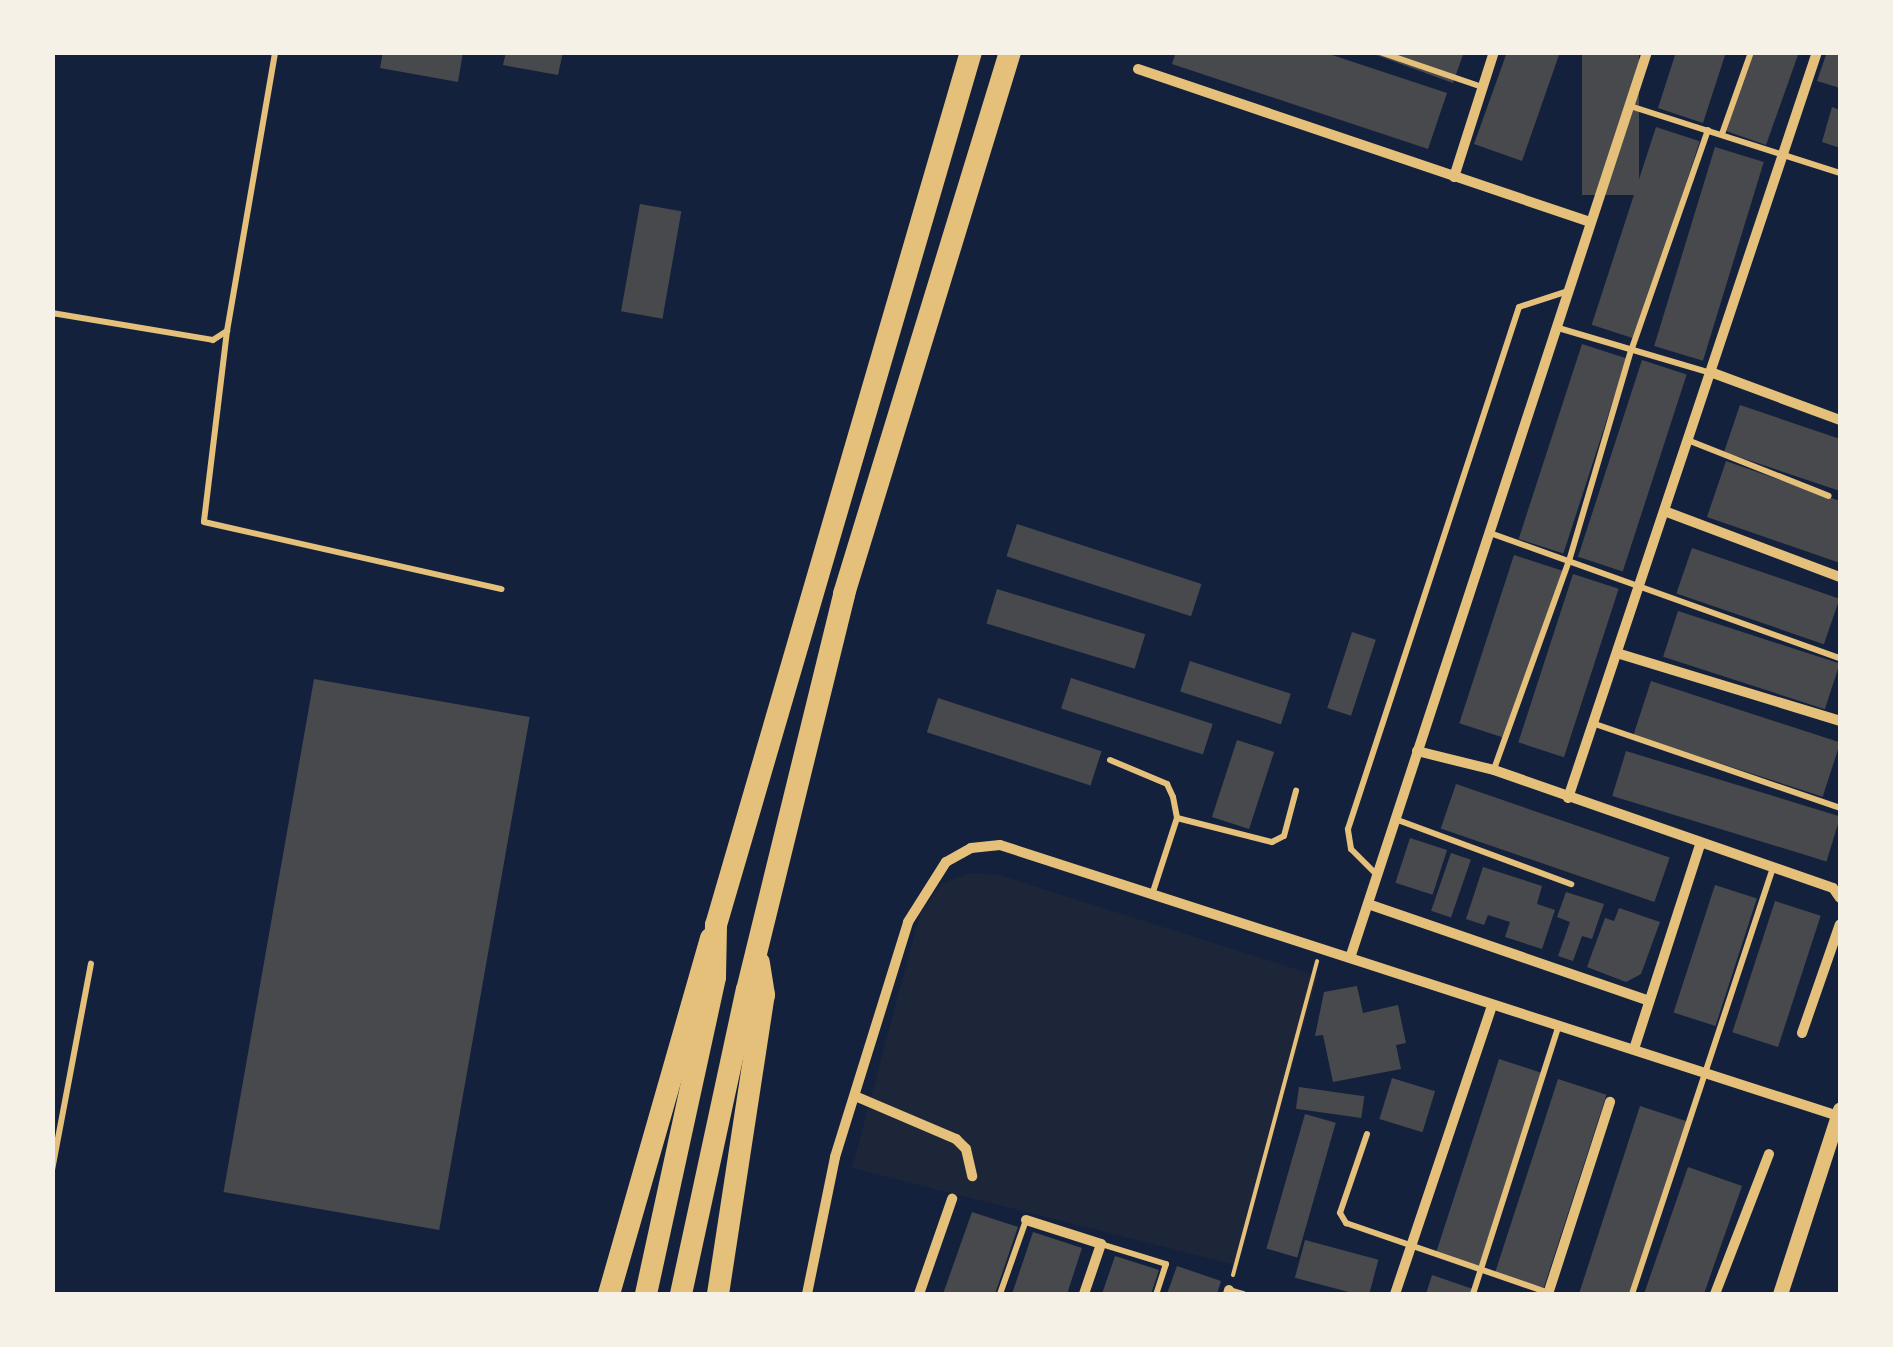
<!DOCTYPE html>
<style>
body{margin:0}
#map{position:relative;width:1893px;height:1347px;overflow:hidden;background:#14213d;font-family:"Space Grotesk",sans-serif}
div>[style]{position:absolute}
[style*='--x']{left:calc(var(--x)*1px);top:calc(var(--y)*1px);width:calc(var(--w)*1px);rotate:calc(var(--a)*1deg)}
.green>*{inset:0;background:#1d2539}
.building>*{inset:0;background:#48494c;transform-origin:0 0}
.path>*{height:4px;margin:-2px;padding:0 2px;transform-origin:2px;border-radius:2px;background:#e5c07b}
.service>*{height:6px;margin:-3px;padding:0 3px;transform-origin:3px;border-radius:3px;background:#e5c07b}
.minor>*{height:10px;margin:-5px;padding:0 5px;transform-origin:5px;border-radius:5px;background:#e5c07b}
.tertiary>*{height:15px;margin:-7.5px;padding:0 7.5px;transform-origin:7.5px;border-radius:7.5px;background:#e5c07b}
.motorway>*{height:22px;margin:-11px;padding:0 11px;transform-origin:11px;border-radius:11px;background:#e5c07b}
span{translate:-50% -50%;white-space:nowrap;text-align:center;line-height:1.15;-webkit-text-stroke:9px #f6f1e7;paint-order:stroke}
.frame{position:absolute;inset:0;border:55px solid #f6f1e7;pointer-events:none}
</style>
<div id="map">
<div class="green">
<i style="clip-path:polygon(970px 873px,999px 875px,1318px 976px,1236px 1265px,852px 1168px,920px 914px,941px 884px)"></i>
</div>
<div class="building">
<i style="clip-path:polygon(383px 52px,463px 52px,458px 82px,380px 68px)"></i>
<i style="clip-path:polygon(506px 52px,563px 52px,558px 75px,503px 65px)"></i>
<i style="clip-path:polygon(1176px 52px,1323px 52px,1447px 93px,1428px 149px,1172px 64px)"></i>
<i style="clip-path:polygon(1368px 52px,1464px 52px,1453px 83px)"></i>
<i style="clip-path:polygon(1507px 52px,1560px 52px,1522px 161px,1474px 144px)"></i>
<i style="left:1582px;top:52px;width:57px;height:143px"></i>
<i style="clip-path:polygon(1676px 52px,1726px 52px,1703px 123px,1658px 108px)"></i>
<i style="clip-path:polygon(1753px 52px,1799px 52px,1766px 145px,1726px 131px)"></i>
<i style="clip-path:polygon(1827px 52px,1840px 52px,1840px 88px,1817px 81px)"></i>
<i style="clip-path:polygon(1832px 107px,1840px 110px,1840px 148px,1822px 142px)"></i>
<i style="left:1656px;top:127px;width:46px;height:208px;rotate:18deg"></i>
<i style="left:1715px;top:147px;width:51px;height:208px;rotate:17deg"></i>
<i style="left:640px;top:204px;width:42px;height:109px;rotate:10deg"></i>
<i style="left:1582px;top:344px;width:47px;height:205px;rotate:18deg"></i>
<i style="left:1642px;top:360px;width:47px;height:207px;rotate:18deg"></i>
<i style="clip-path:polygon(1740px 405px,1840px 439px,1840px 491px,1724px 452px)"></i>
<i style="clip-path:polygon(1726px 461px,1840px 501px,1840px 563px,1707px 517px)"></i>
<i style="left:1017px;top:524px;width:194px;height:34px;rotate:18deg"></i>
<i style="left:1692px;top:548px;width:156px;height:48px;rotate:19deg"></i>
<i style="left:1514px;top:555px;width:51px;height:177px;rotate:18deg"></i>
<i style="left:1573px;top:574px;width:48px;height:177px;rotate:18deg"></i>
<i style="left:997px;top:589px;width:155px;height:36px;rotate:17deg"></i>
<i style="left:1678px;top:611px;width:170px;height:48px;rotate:18deg"></i>
<i style="left:1352px;top:632px;width:25px;height:80px;rotate:18deg"></i>
<i style="left:1190px;top:661px;width:106px;height:32px;rotate:18deg"></i>
<i style="left:1071px;top:678px;width:149px;height:32px;rotate:18deg"></i>
<i style="left:314px;top:679px;width:219px;height:521px;rotate:10deg"></i>
<i style="left:1651px;top:681px;width:199px;height:57px;rotate:18deg"></i>
<i style="left:938px;top:698px;width:172px;height:36px;rotate:18deg"></i>
<i style="left:1237px;top:740px;width:39px;height:81px;rotate:18deg"></i>
<i style="left:1626px;top:751px;width:224px;height:47px;rotate:17deg"></i>
<i style="left:1456px;top:784px;width:226px;height:47px;rotate:19deg"></i>
<i style="left:1410px;top:838px;width:39px;height:47px;rotate:18deg"></i>
<i style="left:1451px;top:853px;width:21px;height:61px;rotate:19deg"></i>
<i style="clip-path:polygon(1483px 867px,1542px 886px,1537px 904px,1555px 910px,1542px 949px,1505px 937px,1510px 922px,1488px 915px,1484px 925px,1466px 919px)"></i>
<i style="left:1715px;top:885px;width:44px;height:134px;rotate:18deg"></i>
<i style="clip-path:polygon(1566px 892px,1604px 904px,1592px 939px,1582px 936px,1573px 961px,1558px 956px,1570px 922px,1557px 917px)"></i>
<i style="left:1775px;top:901px;width:48px;height:138px;rotate:18deg"></i>
<i style="clip-path:polygon(1619px 908px,1660px 922px,1641px 974px,1626px 982px,1587px 967px,1605px 918px,1614px 921px)"></i>
<i style="clip-path:polygon(1357px 986px,1363px 1013px,1398px 1005px,1406px 1043px,1396px 1045px,1401px 1069px,1333px 1082px,1323px 1035px,1315px 1036px,1324px 992px)"></i>
<i style="left:1499px;top:1059px;width:45px;height:206px;rotate:18deg"></i>
<i style="left:1392px;top:1078px;width:45px;height:43px;rotate:17deg"></i>
<i style="left:1558px;top:1079px;width:51px;height:203px;rotate:18deg"></i>
<i style="left:1299px;top:1087px;width:66px;height:22px;rotate:8deg"></i>
<i style="left:1640px;top:1106px;width:49px;height:198px;rotate:18deg"></i>
<i style="left:1305px;top:1114px;width:32px;height:140px;rotate:16deg"></i>
<i style="clip-path:polygon(1688px 1167px,1742px 1186px,1713px 1268px,1704px 1294px,1644px 1294px)"></i>
<i style="clip-path:polygon(972px 1212px,1018px 1227px,995px 1294px,943px 1294px)"></i>
<i style="clip-path:polygon(1033px 1232px,1082px 1248px,1067px 1294px,1012px 1294px)"></i>
<i style="left:1305px;top:1240px;width:76px;height:39px;rotate:15deg"></i>
<i style="clip-path:polygon(1115px 1256px,1159px 1270px,1151px 1294px,1102px 1294px)"></i>
<i style="clip-path:polygon(1177px 1266px,1221px 1281px,1217px 1294px,1167px 1294px)"></i>
<i style="clip-path:polygon(1432px 1275px,1473px 1289px,1471px 1294px,1426px 1294px)"></i>
</div>
<div class="path">
<i style="--x:1233;--y:1275;--w:325;--a:-75"></i>
</div>
<div class="service">
<i style="--x:1380;--y:52;--w:108;--a:18.9"></i>
<i style="--x:1630;--y:106;--w:220;--a:17.7"></i>
<i style="--x:1722;--y:134;--w:87;--a:-70.5"></i>
<i style="--x:52;--y:313;--w:163;--a:9.5"></i>
<i style="--x:213;--y:340;--w:17;--a:-33"></i>
<i style="--x:227;--y:331;--w:283;--a:-80.2"></i>
<i style="--x:1555;--y:327;--w:163;--a:16.4"></i>
<i style="--x:227;--y:331;--w:192;--a:96.9"></i>
<i style="--x:204;--y:522;--w:305;--a:12.7"></i>
<i style="--x:1690;--y:441;--w:149;--a:21.6"></i>
<i style="--x:1490;--y:533;--w:372;--a:19.7"></i>
<i style="--x:1595;--y:724;--w:259;--a:18.9"></i>
<i style="--x:1110;--y:760;--w:62;--a:22.8"></i>
<i style="--x:1167;--y:784;--w:14;--a:65"></i>
<i style="--x:1173;--y:797;--w:21;--a:79"></i>
<i style="--x:1177;--y:818;--w:78;--a:108"></i>
<i style="--x:1494;--y:769;--w:221;--a:-70.2"></i>
<i style="--x:1569;--y:561;--w:219;--a:-73.6"></i>
<i style="--x:1631;--y:351;--w:234;--a:-70.8"></i>
<i style="--x:1177;--y:818;--w:98;--a:14.2"></i>
<i style="--x:1272;--y:842;--w:13;--a:-27"></i>
<i style="--x:1284;--y:836;--w:47;--a:-75.1"></i>
<i style="--x:1395;--y:819;--w:188;--a:20.3"></i>
<i style="--x:1376;--y:874;--w:35;--a:-135"></i>
<i style="--x:1351;--y:849;--w:20;--a:-99"></i>
<i style="--x:1348;--y:829;--w:549;--a:-71.86"></i>
<i style="--x:1519;--y:307;--w:48;--a:-18.1"></i>
<i style="--x:1367;--y:1134;--w:83;--a:108.9"></i>
<i style="--x:1340;--y:1213;--w:12;--a:59"></i>
<i style="--x:1346;--y:1223;--w:218;--a:19"></i>
<i style="--x:52;--y:1170;--w:210;--a:-79.3"></i>
<i style="--x:1101;--y:1244;--w:68;--a:17.1"></i>
<i style="--x:1166;--y:1264;--w:32;--a:108"></i>
<i style="--x:1229;--y:1290;--w:15;--a:16"></i>
<i style="--x:1000;--y:1294;--w:78;--a:-70.6"></i>
<i style="--x:1473;--y:1294;--w:282;--a:-72.3"></i>
<i style="--x:1632;--y:1294;--w:450;--a:-71.7"></i>
</div>
<div class="minor">
<i style="--x:1138;--y:69;--w:475;--a:18.7"></i>
<i style="--x:1454;--y:177;--w:131;--a:-72.3"></i>
<i style="--x:1713;--y:373;--w:135;--a:20.3"></i>
<i style="--x:1667;--y:512;--w:185;--a:20.6"></i>
<i style="--x:1620;--y:654;--w:230;--a:16.9"></i>
<i style="--x:1417;--y:751;--w:79;--a:13.9"></i>
<i style="--x:1494;--y:770;--w:359;--a:19.2"></i>
<i style="--x:1833;--y:888;--w:12;--a:55"></i>
<i style="--x:1568;--y:798;--w:786;--a:-71.54"></i>
<i style="--x:1368;--y:904;--w:297;--a:19"></i>
<i style="--x:1351;--y:955;--w:950;--a:-71.85"></i>
<i style="--x:1802;--y:1033;--w:115;--a:-70.8"></i>
<i style="--x:1635;--y:1046;--w:211;--a:-72.1"></i>
<i style="--x:855;--y:1096;--w:110;--a:23.1"></i>
<i style="--x:956;--y:1139;--w:14;--a:45"></i>
<i style="--x:966;--y:1149;--w:28;--a:77"></i>
<i style="--x:1026;--y:1220;--w:79;--a:17.7"></i>
<i style="--x:1101;--y:1244;--w:53;--a:108.8"></i>
<i style="--x:807;--y:1294;--w:140;--a:-78.4"></i>
<i style="--x:835;--y:1157;--w:246;--a:-72.7"></i>
<i style="--x:908;--y:922;--w:71;--a:-57.7"></i>
<i style="--x:946;--y:862;--w:29;--a:-29"></i>
<i style="--x:971;--y:848;--w:29;--a:-6"></i>
<i style="--x:1000;--y:845;--w:881;--a:17.92"></i>
<i style="--x:919;--y:1294;--w:101;--a:-70.8"></i>
<i style="--x:1228;--y:1294;--w:4;--a:-76"></i>
<i style="--x:1395;--y:1294;--w:305;--a:-71.4"></i>
<i style="--x:1548;--y:1294;--w:202;--a:-72.1"></i>
<i style="--x:1715;--y:1294;--w:150;--a:-68.9"></i>
</div>
<div class="tertiary">
<i style="--x:1780;--y:1294;--w:194;--a:-72"></i>
</div>
<div class="motorway">
<i style="--x:609;--y:1294;--w:370;--a:-74"></i>
<i style="--x:646;--y:1294;--w:324;--a:-77.7"></i>
<i style="--x:715;--y:977;--w:52;--a:-88.9"></i>
<i style="--x:716;--y:925;--w:909;--a:-73.72"></i>
<i style="--x:681;--y:1294;--w:311;--a:-77.8"></i>
<i style="--x:747;--y:990;--w:408;--a:-76.2"></i>
<i style="--x:844;--y:594;--w:567;--a:-72.97"></i>
<i style="--x:718;--y:1294;--w:303;--a:-81.3"></i>
<i style="--x:764;--y:995;--w:33;--a:-99"></i>
</div>
<div class="frame"></div>
</div>
